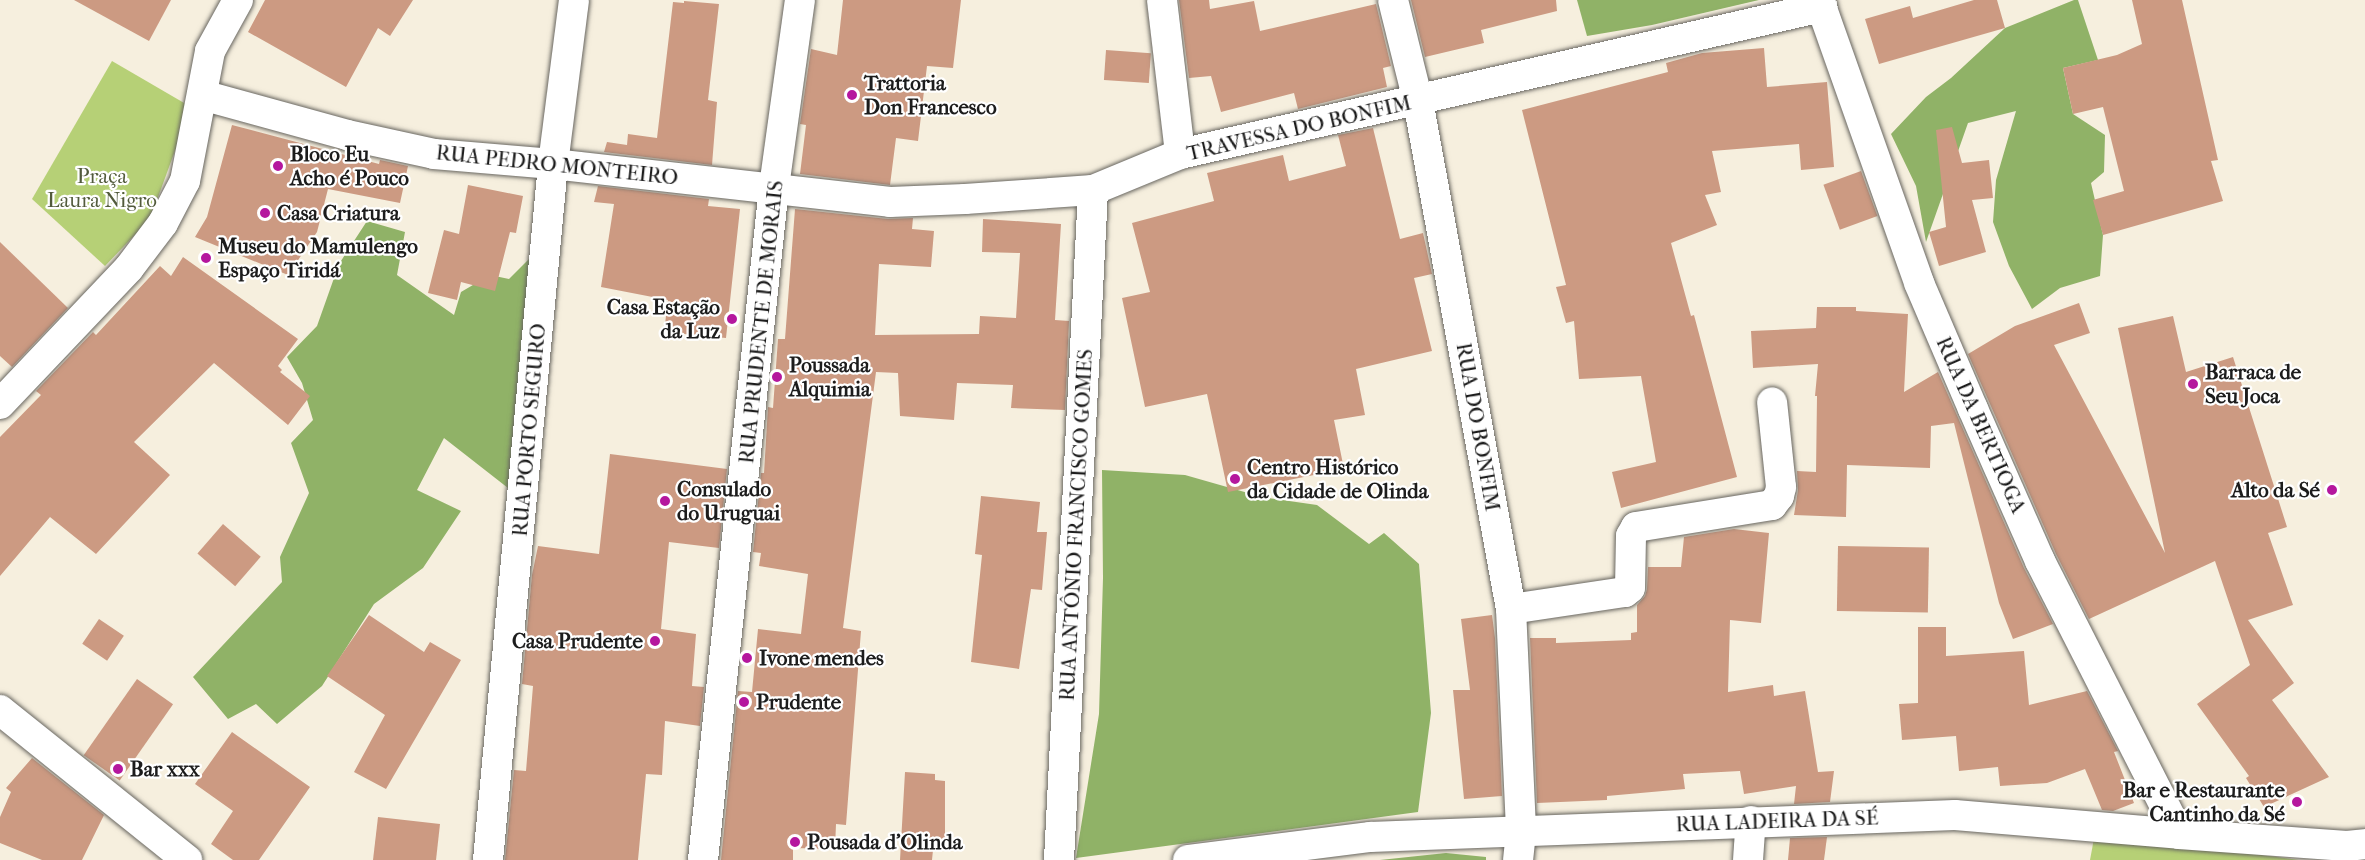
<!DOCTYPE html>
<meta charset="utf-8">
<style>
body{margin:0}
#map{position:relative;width:2365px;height:860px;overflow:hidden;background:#f6efde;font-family:"IM FELL French Canon",serif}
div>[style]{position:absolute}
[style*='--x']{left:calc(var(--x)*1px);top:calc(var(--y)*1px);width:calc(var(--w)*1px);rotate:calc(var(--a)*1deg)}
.green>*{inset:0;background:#b6d076}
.forest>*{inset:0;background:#90b267}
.building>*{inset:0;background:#cc9a82;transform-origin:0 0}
.roads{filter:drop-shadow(0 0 2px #686660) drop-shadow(0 0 2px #686660)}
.street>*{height:30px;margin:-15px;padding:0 15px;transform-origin:15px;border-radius:15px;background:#fff}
.dots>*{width:16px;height:16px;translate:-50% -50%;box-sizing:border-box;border:3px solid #fff;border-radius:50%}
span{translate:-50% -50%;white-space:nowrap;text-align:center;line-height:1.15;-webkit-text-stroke:4.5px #fff;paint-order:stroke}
.poi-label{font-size:21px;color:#1c1c1c;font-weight:700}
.left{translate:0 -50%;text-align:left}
.right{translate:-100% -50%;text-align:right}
.street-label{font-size:21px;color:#1c1c1c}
.park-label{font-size:21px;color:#525b3c}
</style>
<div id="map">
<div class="green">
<i style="clip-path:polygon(112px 61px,191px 107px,150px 219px,105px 266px,32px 199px)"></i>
<i style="clip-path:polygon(2095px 833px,2299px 860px,2090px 860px)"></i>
</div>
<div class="forest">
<i style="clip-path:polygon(1577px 0,1759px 0,1652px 25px,1587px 36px)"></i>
<i style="clip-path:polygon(2074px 0,2078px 0,2098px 60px,2063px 68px,2073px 114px,2105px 135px,2104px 172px,2091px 183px,2103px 235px,2100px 276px,2060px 288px,2032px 309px,2009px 266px,1993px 222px,1996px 180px,2016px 111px,1968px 123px,1926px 242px,1916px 186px,1891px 134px,1926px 97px,1951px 78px,2005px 28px)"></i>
<i style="clip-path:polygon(367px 221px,405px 232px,397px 275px,454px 315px,461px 292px,490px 275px,509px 279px,533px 255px,508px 488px,444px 438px,417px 490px,461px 511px,423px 568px,374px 604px,322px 686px,277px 724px,256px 704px,228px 719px,193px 677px,282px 582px,280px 557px,309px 493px,291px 443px,313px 420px,302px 383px,287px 357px,317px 326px,339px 264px)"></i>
<i style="clip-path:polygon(1102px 470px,1185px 475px,1262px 497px,1317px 505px,1369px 544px,1384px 533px,1419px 564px,1431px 713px,1418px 812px,1076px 858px,1099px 714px,1103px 578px)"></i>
<i style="clip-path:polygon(1446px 853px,1486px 857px,1486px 860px,1380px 860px)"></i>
</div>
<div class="building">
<i style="clip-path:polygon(74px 0,171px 0,149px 41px)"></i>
<i style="clip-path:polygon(265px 0,413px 0,390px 36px,378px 28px,346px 87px,248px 32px)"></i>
<i style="clip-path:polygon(843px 0,961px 0,953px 68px,927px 66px,918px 141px,896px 138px,890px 185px,800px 174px,806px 125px,800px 124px,811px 49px,837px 55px)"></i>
<i style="clip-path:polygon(1179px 0,1209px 0,1210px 9px,1254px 1px,1260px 31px,1376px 4px,1391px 66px,1383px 68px,1387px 87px,1298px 109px,1294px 93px,1221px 112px,1211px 76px,1189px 78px)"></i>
<i style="clip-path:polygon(1411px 0,1556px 0,1557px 11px,1481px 30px,1484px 43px,1425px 57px)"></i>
<i style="clip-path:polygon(1974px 0,1997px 0,2005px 28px,1879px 64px,1865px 19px,1910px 6px,1913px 18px)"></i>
<i style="clip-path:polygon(2132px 0,2182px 0,2218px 160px,2211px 161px,2223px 201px,2103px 235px,2093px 200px,2124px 191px,2103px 107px,2073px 114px,2063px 68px,2117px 55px,2142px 44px)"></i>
<i style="clip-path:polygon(684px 1px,719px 4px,708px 100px,717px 102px,712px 165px,604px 152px,607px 142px,627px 145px,628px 134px,657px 138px,673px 2px,684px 3px)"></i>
<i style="clip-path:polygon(1764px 48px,1767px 87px,1827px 82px,1834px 167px,1801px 170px,1799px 144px,1712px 151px,1721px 192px,1705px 195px,1717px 225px,1671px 243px,1691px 316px,1694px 315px,1737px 477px,1621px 508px,1612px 472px,1656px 462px,1641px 376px,1579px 379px,1574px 321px,1566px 323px,1556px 287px,1566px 285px,1522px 110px,1668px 72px,1666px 63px,1702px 53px)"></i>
<i style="left:1106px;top:50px;width:45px;height:30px;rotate:4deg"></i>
<i style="clip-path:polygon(232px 125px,379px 164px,380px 160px,408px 166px,400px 203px,328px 189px,317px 232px,288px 275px,195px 237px,207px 217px)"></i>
<i style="clip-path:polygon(1952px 127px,1962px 163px,1989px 160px,1993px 198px,1972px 200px,1986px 252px,1939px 266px,1929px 232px,1946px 227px,1936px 130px)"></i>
<i style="clip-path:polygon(1373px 128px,1400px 239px,1423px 233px,1432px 274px,1414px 278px,1432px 351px,1356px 369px,1365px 415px,1334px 420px,1344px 469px,1228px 492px,1207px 394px,1145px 407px,1122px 298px,1150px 292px,1132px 223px,1214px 201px,1207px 173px,1283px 155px,1289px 181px,1346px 166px,1338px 135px)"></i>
<i style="left:1861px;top:171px;width:48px;height:40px;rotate:70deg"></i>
<i style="clip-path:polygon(468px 185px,523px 196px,516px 233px,510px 232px,495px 291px,461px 282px,457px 300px,428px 293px,444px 230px,459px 234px)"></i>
<i style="clip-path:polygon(598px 186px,709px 199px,708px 206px,740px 209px,726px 338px,664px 332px,668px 300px,601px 287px,614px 204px,594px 202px)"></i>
<i style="clip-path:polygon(795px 209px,888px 219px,913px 218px,912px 229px,934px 231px,931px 267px,879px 264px,875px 335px,979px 334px,980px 316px,1016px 318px,1020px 253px,982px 252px,983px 219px,1061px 224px,1055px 320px,1069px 321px,1065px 410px,1011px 408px,1013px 385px,957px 383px,954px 420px,900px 416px,898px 373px,876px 372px,843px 628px,861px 631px,846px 825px,836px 824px,835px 849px,793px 848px,793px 860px,721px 860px,738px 691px,752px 692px,758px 629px,801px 634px,808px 574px,759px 566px,761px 553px,753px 552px,761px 473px,764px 473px,768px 407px,773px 408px,778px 339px,785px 339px)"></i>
<i style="clip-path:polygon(0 242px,68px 308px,12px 367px,0 356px)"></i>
<i style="clip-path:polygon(183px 257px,298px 339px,278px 366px,282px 370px,280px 372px,310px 396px,288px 425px,214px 363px,134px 442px,170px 475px,96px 554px,50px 517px,0 576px,0 437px,41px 395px,36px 391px,93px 332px,96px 335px,160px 266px,171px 276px)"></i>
<i style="clip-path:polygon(2079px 303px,2090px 333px,2054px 345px,2165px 553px,2118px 328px,2173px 316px,2186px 372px,2233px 357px,2287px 527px,2268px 533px,2293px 605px,2248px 620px,2294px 683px,2272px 700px,2329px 777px,2264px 807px,2246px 778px,2249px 776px,2197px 704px,2250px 665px,2215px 561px,2089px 619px,2056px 554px,1968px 354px,2015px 326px)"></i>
<i style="clip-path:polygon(1817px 307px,1856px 307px,1856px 311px,1908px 314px,1904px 392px,1938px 372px,2024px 568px,2053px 624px,2013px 639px,1999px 603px,1954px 423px,1931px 426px,1930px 468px,1847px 465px,1846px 517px,1794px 515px,1798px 490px,1797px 471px,1816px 472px,1817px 396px,1815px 396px,1818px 364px,1753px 368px,1751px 331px,1816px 328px)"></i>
<i style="clip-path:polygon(610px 454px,727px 469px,719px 548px,669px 542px,661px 629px,696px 634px,692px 686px,704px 687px,700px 726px,665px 721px,662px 775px,646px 774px,638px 860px,505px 860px,514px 770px,526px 771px,533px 686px,522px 684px,532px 575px,538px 546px,599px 554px)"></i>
<i style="clip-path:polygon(981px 496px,1040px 502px,1037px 532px,1047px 532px,1042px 590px,1031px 589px,1019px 669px,971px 662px,982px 555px,975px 554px)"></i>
<i style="left:223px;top:524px;width:50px;height:39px;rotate:41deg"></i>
<i style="clip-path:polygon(1734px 529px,1769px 533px,1761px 623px,1730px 620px,1728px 692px,1773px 685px,1774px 696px,1805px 691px,1818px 772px,1834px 771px,1830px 802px,1794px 804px,1796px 786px,1744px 794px,1740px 771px,1683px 774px,1685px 789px,1607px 796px,1607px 800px,1537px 803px,1530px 638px,1556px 638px,1556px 643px,1631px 640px,1631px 633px,1637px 632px,1637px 605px,1645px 596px,1647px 589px,1648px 567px,1681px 567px,1684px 537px)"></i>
<i style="left:1838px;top:546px;width:91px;height:65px;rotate:1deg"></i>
<i style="clip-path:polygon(369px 615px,424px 652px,430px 642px,461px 660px,386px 789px,354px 772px,385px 715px,327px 676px)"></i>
<i style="clip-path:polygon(1492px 615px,1495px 638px,1502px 796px,1464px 799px,1453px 690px,1470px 690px,1461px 619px)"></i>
<i style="left:99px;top:619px;width:30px;height:30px;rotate:34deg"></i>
<i style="clip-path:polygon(1918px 627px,1946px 627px,1946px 656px,2024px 651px,2029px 705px,2087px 691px,2118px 751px,2114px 752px,2134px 803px,2113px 811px,2102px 810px,2085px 769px,2047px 783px,2000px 786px,1998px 767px,1959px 771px,1956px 736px,1902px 740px,1899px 704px,1918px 703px)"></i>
<i style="left:137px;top:679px;width:44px;height:93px;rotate:35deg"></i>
<i style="clip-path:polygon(232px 732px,310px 787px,259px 860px,233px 860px,211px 844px,233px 811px,195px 784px)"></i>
<i style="clip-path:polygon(32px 758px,104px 815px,82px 860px,42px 860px,0 843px,0 817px,11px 792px,6px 788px)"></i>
<i style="clip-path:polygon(905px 772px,935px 774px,935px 780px,945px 781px,945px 850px,933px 850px,932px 860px,900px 860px)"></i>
<i style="clip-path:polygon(378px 817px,440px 824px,436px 860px,373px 860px)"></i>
<i style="clip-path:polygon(1827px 837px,1824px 860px,1788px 860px,1790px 838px)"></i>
</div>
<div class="roads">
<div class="street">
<i style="--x:1162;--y:0;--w:155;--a:83.3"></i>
<i style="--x:1393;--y:0;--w:104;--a:76.1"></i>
<i style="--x:1418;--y:101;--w:516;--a:79.63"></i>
<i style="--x:1511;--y:609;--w:223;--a:87.4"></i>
<i style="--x:1521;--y:832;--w:28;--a:96"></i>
<i style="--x:1819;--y:0;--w:300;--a:70.5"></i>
<i style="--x:1919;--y:283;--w:137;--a:66.8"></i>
<i style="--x:1973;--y:409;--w:166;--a:66.2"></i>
<i style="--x:2040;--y:561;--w:306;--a:63"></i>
<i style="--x:202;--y:95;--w:150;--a:15.4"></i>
<i style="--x:347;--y:135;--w:89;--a:12.3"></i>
<i style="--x:434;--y:154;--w:119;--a:4.8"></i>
<i style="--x:553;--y:164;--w:339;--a:6.4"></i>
<i style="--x:890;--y:202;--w:75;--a:-2.3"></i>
<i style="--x:965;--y:199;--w:128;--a:-4"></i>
<i style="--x:1093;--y:190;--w:94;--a:-22.5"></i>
<i style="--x:1180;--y:154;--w:659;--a:-12.9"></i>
<i style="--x:0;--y:404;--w:187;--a:-46.5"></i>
<i style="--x:129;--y:268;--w:56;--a:-52.9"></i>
<i style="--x:163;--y:223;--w:47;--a:-62.4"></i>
<i style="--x:185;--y:181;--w:132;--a:-79.1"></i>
<i style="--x:210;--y:51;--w:58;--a:-61.2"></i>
<i style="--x:1511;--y:609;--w:115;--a:-8.5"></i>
<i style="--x:1625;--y:592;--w:6;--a:-39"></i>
<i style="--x:1630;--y:588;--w:52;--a:-88.9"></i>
<i style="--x:1631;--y:536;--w:10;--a:-61"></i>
<i style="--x:1636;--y:527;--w:138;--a:-9.2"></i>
<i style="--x:1772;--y:505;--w:11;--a:-52"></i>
<i style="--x:1779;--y:496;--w:9;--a:-77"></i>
<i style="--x:1781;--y:487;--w:85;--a:-96"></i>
<i style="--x:0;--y:710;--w:240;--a:38.7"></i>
<i style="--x:488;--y:860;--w:699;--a:-84.66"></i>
<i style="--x:553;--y:164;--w:165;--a:-82.7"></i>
<i style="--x:703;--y:860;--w:677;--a:-83.98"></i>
<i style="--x:774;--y:187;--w:189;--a:-82.1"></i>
<i style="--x:1059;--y:860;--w:671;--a:-87.09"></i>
<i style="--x:1188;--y:860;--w:183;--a:-7.2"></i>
<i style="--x:1370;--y:837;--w:585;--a:-2.15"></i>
<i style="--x:1955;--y:815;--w:225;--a:4.8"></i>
<i style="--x:2179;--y:834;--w:168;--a:4.1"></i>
<i style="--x:2347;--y:846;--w:18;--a:-6"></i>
<i style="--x:1748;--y:860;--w:39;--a:-86"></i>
</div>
</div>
<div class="dots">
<i style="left:852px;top:95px;background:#b5179e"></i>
<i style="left:278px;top:166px;background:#b5179e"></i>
<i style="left:265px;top:213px;background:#b5179e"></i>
<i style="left:206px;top:258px;background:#b5179e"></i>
<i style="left:732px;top:319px;background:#b5179e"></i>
<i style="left:777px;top:377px;background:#b5179e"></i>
<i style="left:2193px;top:384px;background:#b5179e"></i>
<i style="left:1235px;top:479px;background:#b5179e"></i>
<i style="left:2332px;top:490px;background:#b5179e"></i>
<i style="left:665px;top:501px;background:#b5179e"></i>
<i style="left:655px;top:641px;background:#b5179e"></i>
<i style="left:747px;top:658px;background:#b5179e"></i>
<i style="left:744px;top:702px;background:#b5179e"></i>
<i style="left:118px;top:769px;background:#b5179e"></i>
<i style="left:2297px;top:802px;background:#b5179e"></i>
<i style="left:795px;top:842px;background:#b5179e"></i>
</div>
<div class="poi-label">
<span class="left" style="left:864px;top:95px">Trattoria<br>Don Francesco</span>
<span class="left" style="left:290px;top:166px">Bloco Eu<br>Acho é Pouco</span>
<span class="left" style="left:277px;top:213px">Casa Criatura</span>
<span class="left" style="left:218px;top:258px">Museu do Mamulengo<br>Espaço Tiridá</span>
<span class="right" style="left:720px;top:319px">Casa Estação<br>da Luz</span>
<span class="left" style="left:789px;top:377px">Poussada<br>Alquimia</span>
<span class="left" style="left:2205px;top:384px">Barraca de<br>Seu Joca</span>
<span class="left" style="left:1247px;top:479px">Centro Histórico<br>da Cidade de Olinda</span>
<span class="left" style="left:677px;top:501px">Consulado<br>do Uruguai</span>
<span class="right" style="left:2320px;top:490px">Alto da Sé</span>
<span class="right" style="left:643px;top:641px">Casa Prudente</span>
<span class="left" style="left:759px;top:658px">Ivone mendes</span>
<span class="left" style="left:756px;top:702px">Prudente</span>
<span class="left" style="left:130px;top:769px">Bar xxx</span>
<span class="right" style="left:2285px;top:802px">Bar e Restaurante<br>Cantinho da Sé</span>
<span class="left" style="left:807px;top:842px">Pousada d'Olinda</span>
</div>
<div class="street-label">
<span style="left:1299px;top:128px;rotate:-13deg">TRAVESSA DO BONFIM</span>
<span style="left:557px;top:165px;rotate:6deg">RUA PEDRO MONTEIRO</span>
<span style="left:761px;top:322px;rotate:-84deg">RUA PRUDENTE DE MORAIS</span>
<span style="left:1981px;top:425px;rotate:66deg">RUA DA BERTIOGA</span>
<span style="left:1478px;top:427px;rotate:80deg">RUA DO BONFIM</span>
<span style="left:529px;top:430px;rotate:-85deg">RUA PORTO SEGURO</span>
<span style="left:1076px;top:525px;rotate:-87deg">RUA ANTÔNIO FRANCISCO GOMES</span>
<span style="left:1777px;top:821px;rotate:-2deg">RUA LADEIRA DA SÉ</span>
</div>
<div class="park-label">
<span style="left:102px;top:188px">Praça<br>Laura Nigro</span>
</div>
</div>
